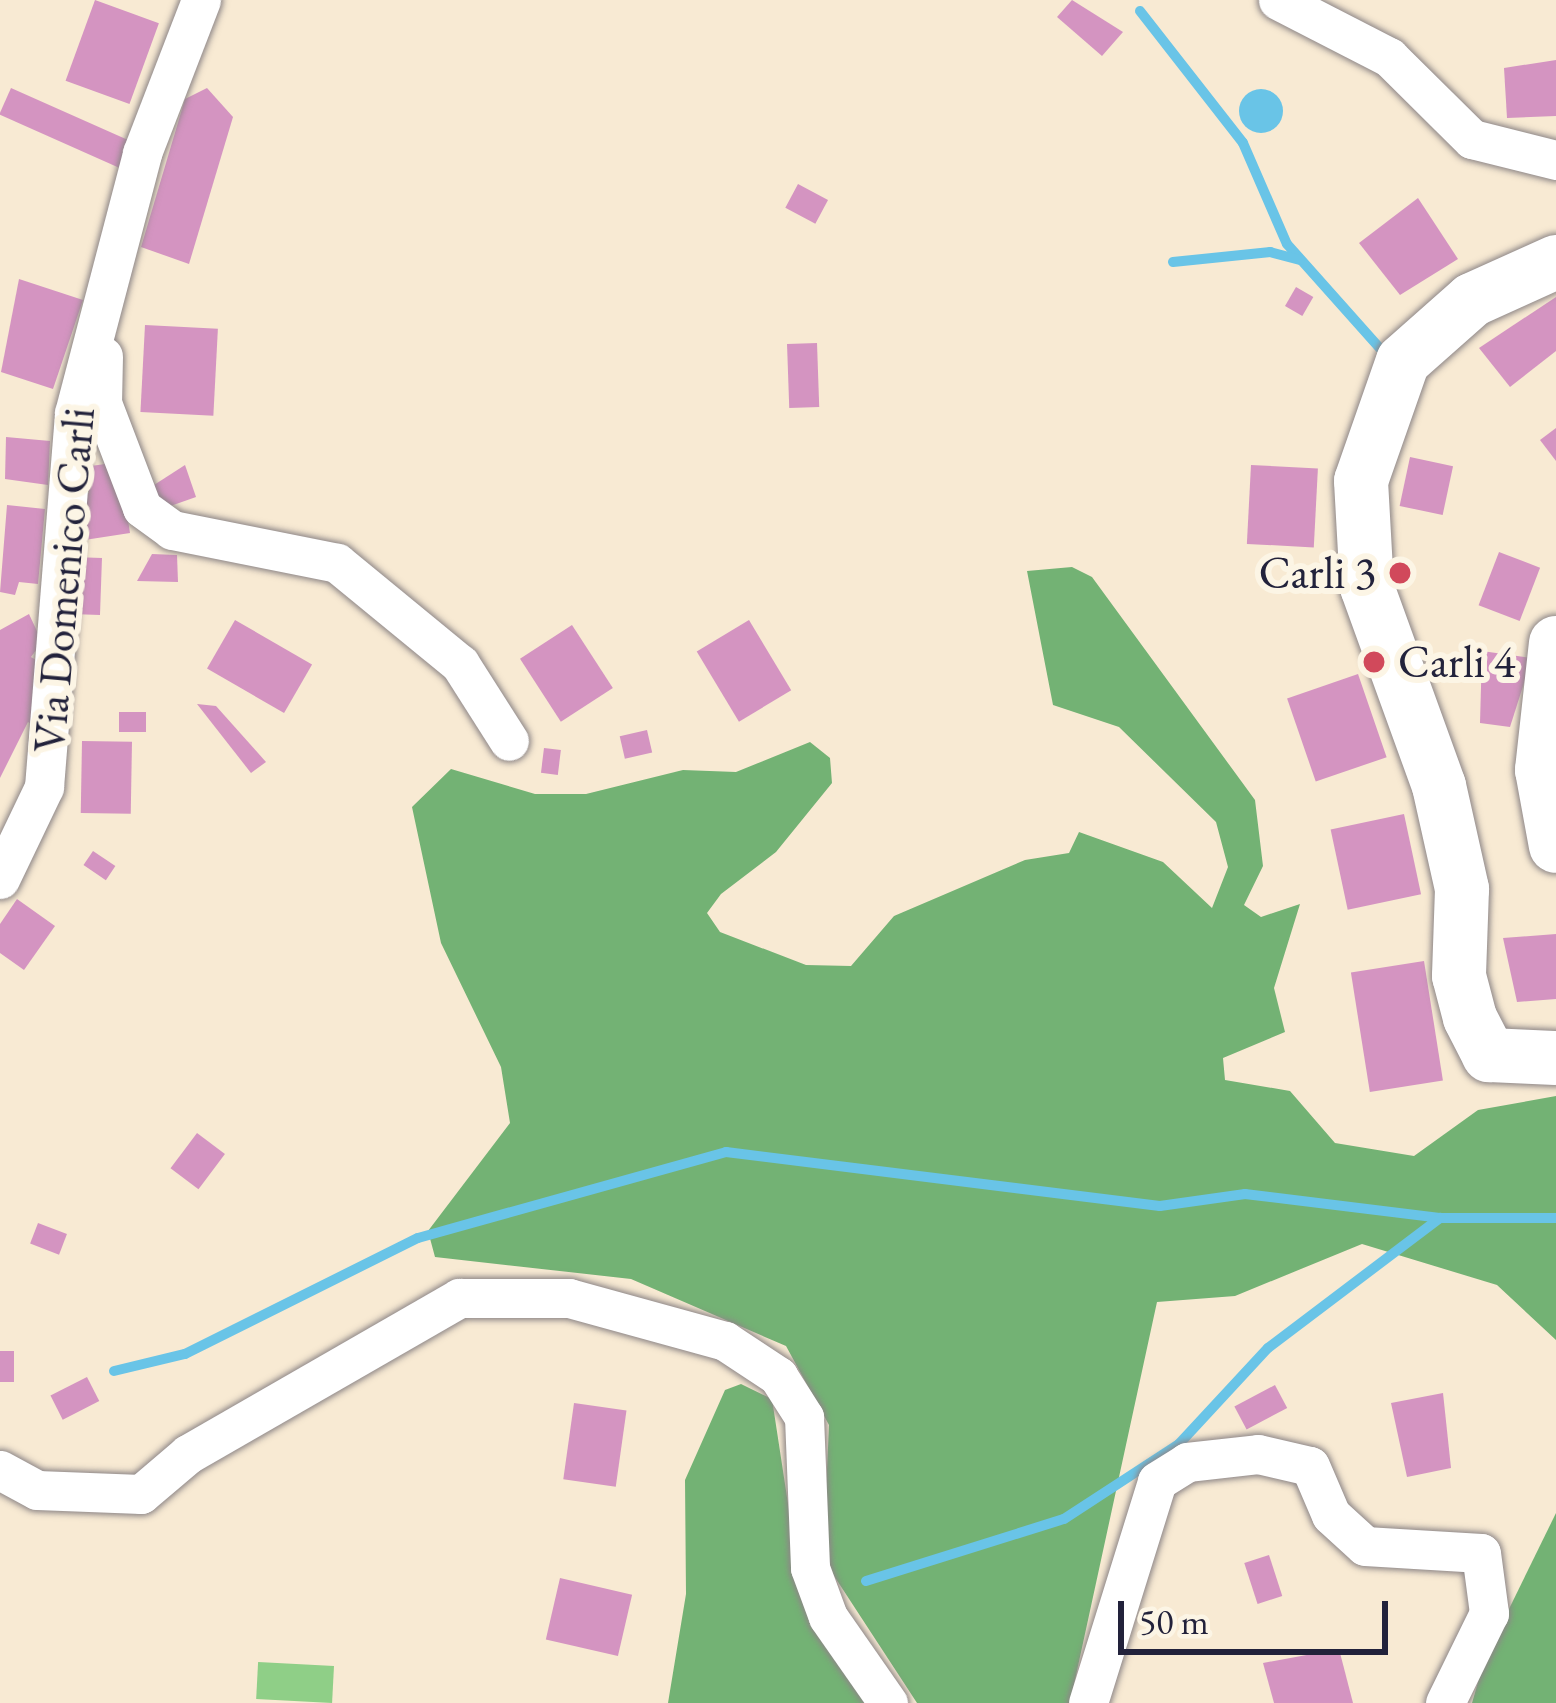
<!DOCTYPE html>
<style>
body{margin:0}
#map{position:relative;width:1556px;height:1703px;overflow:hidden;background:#f8ead3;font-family:"EB Garamond",serif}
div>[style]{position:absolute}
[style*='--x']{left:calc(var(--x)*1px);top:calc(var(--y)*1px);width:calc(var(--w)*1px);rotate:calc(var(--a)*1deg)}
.green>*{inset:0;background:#8fcf87;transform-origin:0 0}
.forest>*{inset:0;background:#73b274}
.water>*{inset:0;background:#69c4e7}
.round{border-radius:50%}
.stream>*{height:10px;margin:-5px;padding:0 5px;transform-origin:5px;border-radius:5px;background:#69c4e7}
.building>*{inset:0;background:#d494c1;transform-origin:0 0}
.roads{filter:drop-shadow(0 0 3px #8d8687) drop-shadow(0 0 3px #8d8687)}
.street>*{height:39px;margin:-19.5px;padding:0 19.5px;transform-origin:19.5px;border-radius:19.5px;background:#fff}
.secondary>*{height:54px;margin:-27px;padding:0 27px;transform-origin:27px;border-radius:27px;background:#fff}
.dots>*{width:33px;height:33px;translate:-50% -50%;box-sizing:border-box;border:6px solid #fcf5e5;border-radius:50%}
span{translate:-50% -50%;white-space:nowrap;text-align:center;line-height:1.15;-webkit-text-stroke:12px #fcf5e5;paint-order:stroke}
.poi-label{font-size:45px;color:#22223b}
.right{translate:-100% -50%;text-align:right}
.left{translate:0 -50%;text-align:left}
.street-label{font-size:45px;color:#22223b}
.scale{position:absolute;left:1118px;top:1601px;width:270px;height:54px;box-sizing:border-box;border:6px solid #22223b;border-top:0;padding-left:15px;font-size:36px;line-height:42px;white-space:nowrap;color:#22223b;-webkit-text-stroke:9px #fcf5e5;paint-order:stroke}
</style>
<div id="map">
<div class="green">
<i style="left:334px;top:1666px;width:37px;height:76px;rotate:93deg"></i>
</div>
<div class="forest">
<i style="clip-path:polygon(1072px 567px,1092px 577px,1255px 800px,1263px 866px,1244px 905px,1261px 917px,1300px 904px,1274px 988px,1285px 1032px,1223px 1058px,1225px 1080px,1290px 1091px,1335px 1143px,1414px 1156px,1478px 1110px,1556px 1096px,1556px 1340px,1497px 1285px,1362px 1244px,1235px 1296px,1157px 1302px,1070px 1703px,917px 1703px,823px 1559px,829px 1425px,786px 1346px,631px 1279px,435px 1257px,428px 1231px,510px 1123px,501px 1067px,441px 943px,412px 807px,451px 769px,535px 794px,586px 794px,683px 770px,736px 772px,810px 742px,830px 758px,832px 783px,776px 852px,721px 894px,707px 913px,720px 932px,806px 965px,851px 966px,894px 916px,1025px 860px,1069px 853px,1079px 832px,1163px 862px,1212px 908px,1228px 867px,1216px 822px,1119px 727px,1053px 705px,1027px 571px)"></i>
<i style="clip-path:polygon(741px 1384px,772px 1399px,800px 1582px,865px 1703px,668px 1703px,686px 1594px,685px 1480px,725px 1390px)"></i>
<i style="clip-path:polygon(1556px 1513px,1556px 1703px,1472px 1703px,1485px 1658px)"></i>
</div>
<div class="water">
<i class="round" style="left:1239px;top:89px;width:44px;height:44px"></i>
</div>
<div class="stream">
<i style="--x:1140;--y:11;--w:167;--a:52"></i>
<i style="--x:1243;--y:143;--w:110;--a:66.5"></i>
<i style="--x:1287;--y:244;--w:149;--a:48.3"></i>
<i style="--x:1173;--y:262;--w:98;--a:-5.9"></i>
<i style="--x:1270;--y:252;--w:31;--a:15"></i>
<i style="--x:114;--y:1371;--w:73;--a:-13.5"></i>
<i style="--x:185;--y:1354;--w:260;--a:-26.5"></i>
<i style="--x:418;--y:1238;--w:320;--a:-15.6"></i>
<i style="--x:726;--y:1152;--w:437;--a:7.1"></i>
<i style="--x:1160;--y:1206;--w:86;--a:-8"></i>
<i style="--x:1245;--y:1194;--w:196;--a:7"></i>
<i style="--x:1440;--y:1218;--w:116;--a:0"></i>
<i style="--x:866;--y:1581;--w:207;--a:-17.4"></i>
<i style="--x:1064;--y:1519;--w:137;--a:-33.1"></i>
<i style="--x:1179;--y:1444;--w:131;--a:-47.2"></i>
<i style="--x:1268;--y:1348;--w:216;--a:-37.1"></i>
</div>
<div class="building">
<i style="left:95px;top:0;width:68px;height:86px;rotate:20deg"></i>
<i style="clip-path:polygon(1072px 0,1123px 32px,1102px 56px,1057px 17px)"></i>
<i style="clip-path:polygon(1556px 60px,1556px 116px,1507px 118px,1504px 68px)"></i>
<i style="left:11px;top:88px;width:133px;height:29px;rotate:24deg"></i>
<i style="clip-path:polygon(207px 88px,233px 117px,189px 264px,141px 247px,185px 99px)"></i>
<i style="left:798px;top:184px;width:34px;height:27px;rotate:28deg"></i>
<i style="clip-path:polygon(1418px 198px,1458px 259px,1400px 295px,1359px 243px)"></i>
<i style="clip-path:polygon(19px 279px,83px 300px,53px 389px,1px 372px)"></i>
<i style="left:1296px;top:287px;width:20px;height:22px;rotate:30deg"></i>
<i style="clip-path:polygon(1556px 297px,1556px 351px,1510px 387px,1479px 348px)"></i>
<i style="left:145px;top:325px;width:73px;height:87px;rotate:3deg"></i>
<i style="left:817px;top:343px;width:64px;height:30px;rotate:88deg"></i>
<i style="clip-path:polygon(1556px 428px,1556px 461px,1540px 440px)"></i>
<i style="clip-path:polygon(6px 437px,50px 441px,48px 485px,5px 479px)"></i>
<i style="left:1410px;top:457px;width:44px;height:50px;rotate:12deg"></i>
<i style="clip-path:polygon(119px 462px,130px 533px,78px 541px,73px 495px,89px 493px,84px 467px)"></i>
<i style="clip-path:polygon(185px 465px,196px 497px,162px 509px,154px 485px)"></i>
<i style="left:1251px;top:465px;width:67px;height:79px;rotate:3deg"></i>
<i style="clip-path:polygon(7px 505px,45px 509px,38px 584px,19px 582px,15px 595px,0 592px)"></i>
<i style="left:1499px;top:552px;width:44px;height:57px;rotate:21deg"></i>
<i style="clip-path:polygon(152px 554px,177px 555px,178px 582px,137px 581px)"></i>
<i style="left:73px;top:557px;width:29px;height:57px;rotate:2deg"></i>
<i style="clip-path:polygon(29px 614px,42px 642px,31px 657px,46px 666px,41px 730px,28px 722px,0 778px,0 630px)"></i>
<i style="left:235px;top:620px;width:89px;height:56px;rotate:30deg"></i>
<i style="left:749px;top:620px;width:82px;height:61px;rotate:59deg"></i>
<i style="left:572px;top:625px;width:75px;height:62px;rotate:57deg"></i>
<i style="clip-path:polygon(1482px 651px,1532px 658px,1510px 727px,1480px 723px)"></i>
<i style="left:1358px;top:674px;width:88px;height:75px;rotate:71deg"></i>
<i style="clip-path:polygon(197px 704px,216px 706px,266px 762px,251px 773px)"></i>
<i style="left:119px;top:712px;width:27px;height:20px"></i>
<i style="left:647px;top:730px;width:23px;height:28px;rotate:77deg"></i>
<i style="left:82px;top:741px;width:50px;height:72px;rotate:1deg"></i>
<i style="left:544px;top:748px;width:17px;height:25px;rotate:7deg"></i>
<i style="left:1404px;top:814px;width:82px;height:75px;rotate:78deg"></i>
<i style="left:93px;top:851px;width:27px;height:17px;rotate:34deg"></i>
<i style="clip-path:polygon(17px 899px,55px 926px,24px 970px,0 953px,0 924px)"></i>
<i style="clip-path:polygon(1556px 934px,1556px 999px,1517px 1002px,1503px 938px)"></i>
<i style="left:1424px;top:961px;width:121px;height:74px;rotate:81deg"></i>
<i style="left:197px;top:1133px;width:35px;height:44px;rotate:37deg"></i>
<i style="left:38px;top:1223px;width:31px;height:22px;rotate:21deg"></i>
<i style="left:0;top:1351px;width:14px;height:31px"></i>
<i style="left:87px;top:1377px;width:27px;height:41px;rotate:63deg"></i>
<i style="left:1275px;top:1385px;width:26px;height:46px;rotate:62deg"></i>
<i style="clip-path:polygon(1443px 1393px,1451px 1468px,1407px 1477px,1391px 1403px)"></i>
<i style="left:574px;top:1403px;width:53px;height:77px;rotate:8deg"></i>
<i style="left:1269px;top:1555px;width:43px;height:26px;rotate:72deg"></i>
<i style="left:560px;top:1578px;width:74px;height:63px;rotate:13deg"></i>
<i style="clip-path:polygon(1339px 1649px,1353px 1703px,1274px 1703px,1263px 1663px)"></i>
</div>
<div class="roads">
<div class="street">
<i style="--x:1278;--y:0;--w:125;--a:27.2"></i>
<i style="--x:1389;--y:57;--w:117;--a:44.7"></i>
<i style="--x:1472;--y:139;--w:87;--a:14"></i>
<i style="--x:103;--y:356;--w:47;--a:91.2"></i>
<i style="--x:102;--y:403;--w:112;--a:69.1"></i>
<i style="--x:142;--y:508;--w:37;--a:36"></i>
<i style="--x:172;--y:530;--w:168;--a:11.3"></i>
<i style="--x:337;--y:563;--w:159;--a:39.4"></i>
<i style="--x:460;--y:664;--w:91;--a:57.5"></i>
<i style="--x:0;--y:879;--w:102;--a:-64.4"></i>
<i style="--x:44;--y:787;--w:375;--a:-85.4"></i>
<i style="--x:74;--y:413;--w:269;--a:-75.3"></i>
<i style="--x:142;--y:153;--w:164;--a:-68.9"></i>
<i style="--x:0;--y:1470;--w:42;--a:28.4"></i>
<i style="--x:37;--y:1490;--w:104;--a:2.2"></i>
<i style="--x:141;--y:1494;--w:62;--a:-40.4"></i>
<i style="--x:188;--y:1454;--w:313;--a:-29.9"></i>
<i style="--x:459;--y:1298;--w:110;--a:0"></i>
<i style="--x:569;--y:1298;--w:162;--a:15.4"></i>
<i style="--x:725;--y:1341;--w:64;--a:33.4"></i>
<i style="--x:778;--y:1376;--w:49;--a:57.6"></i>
<i style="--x:804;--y:1417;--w:151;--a:87.7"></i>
<i style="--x:810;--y:1568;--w:52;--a:69.8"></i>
<i style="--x:828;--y:1617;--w:105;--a:55.1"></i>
<i style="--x:1088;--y:1703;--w:232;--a:-72.7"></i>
<i style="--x:1157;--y:1481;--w:36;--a:-32"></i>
<i style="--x:1187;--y:1462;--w:71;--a:-6.4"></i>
<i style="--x:1258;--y:1454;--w:53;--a:13"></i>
<i style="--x:1310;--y:1466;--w:53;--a:66.8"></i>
<i style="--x:1331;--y:1515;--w:46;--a:42.4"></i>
<i style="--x:1365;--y:1546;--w:116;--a:3.5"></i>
<i style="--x:1481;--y:1553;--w:61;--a:82.4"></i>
<i style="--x:1489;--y:1613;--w:100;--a:116.1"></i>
</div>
<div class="secondary">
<i style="--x:1556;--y:262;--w:92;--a:155.7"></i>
<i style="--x:1472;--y:300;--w:92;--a:138.5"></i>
<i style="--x:1403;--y:361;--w:127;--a:109.3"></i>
<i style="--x:1361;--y:481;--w:106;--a:86.8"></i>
<i style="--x:1367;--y:587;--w:212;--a:70.1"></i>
<i style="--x:1439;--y:786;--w:106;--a:77.4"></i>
<i style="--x:1462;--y:889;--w:87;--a:92"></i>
<i style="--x:1459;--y:976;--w:43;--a:75.3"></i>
<i style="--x:1470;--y:1018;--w:42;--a:62.8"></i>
<i style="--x:1489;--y:1055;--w:67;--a:2.6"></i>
<i style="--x:1556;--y:643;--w:128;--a:96.3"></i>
<i style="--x:1542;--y:770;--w:77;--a:79.6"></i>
</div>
</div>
<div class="dots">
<i style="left:1400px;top:573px;background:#d1495b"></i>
<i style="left:1374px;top:662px;background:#d1495b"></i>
</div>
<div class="poi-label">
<span class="right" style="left:1376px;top:573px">Carli 3</span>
<span class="left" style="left:1398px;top:662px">Carli 4</span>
</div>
<div class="street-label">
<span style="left:64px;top:580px;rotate:-85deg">Via Domenico Carli</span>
</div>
<div class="scale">50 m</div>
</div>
